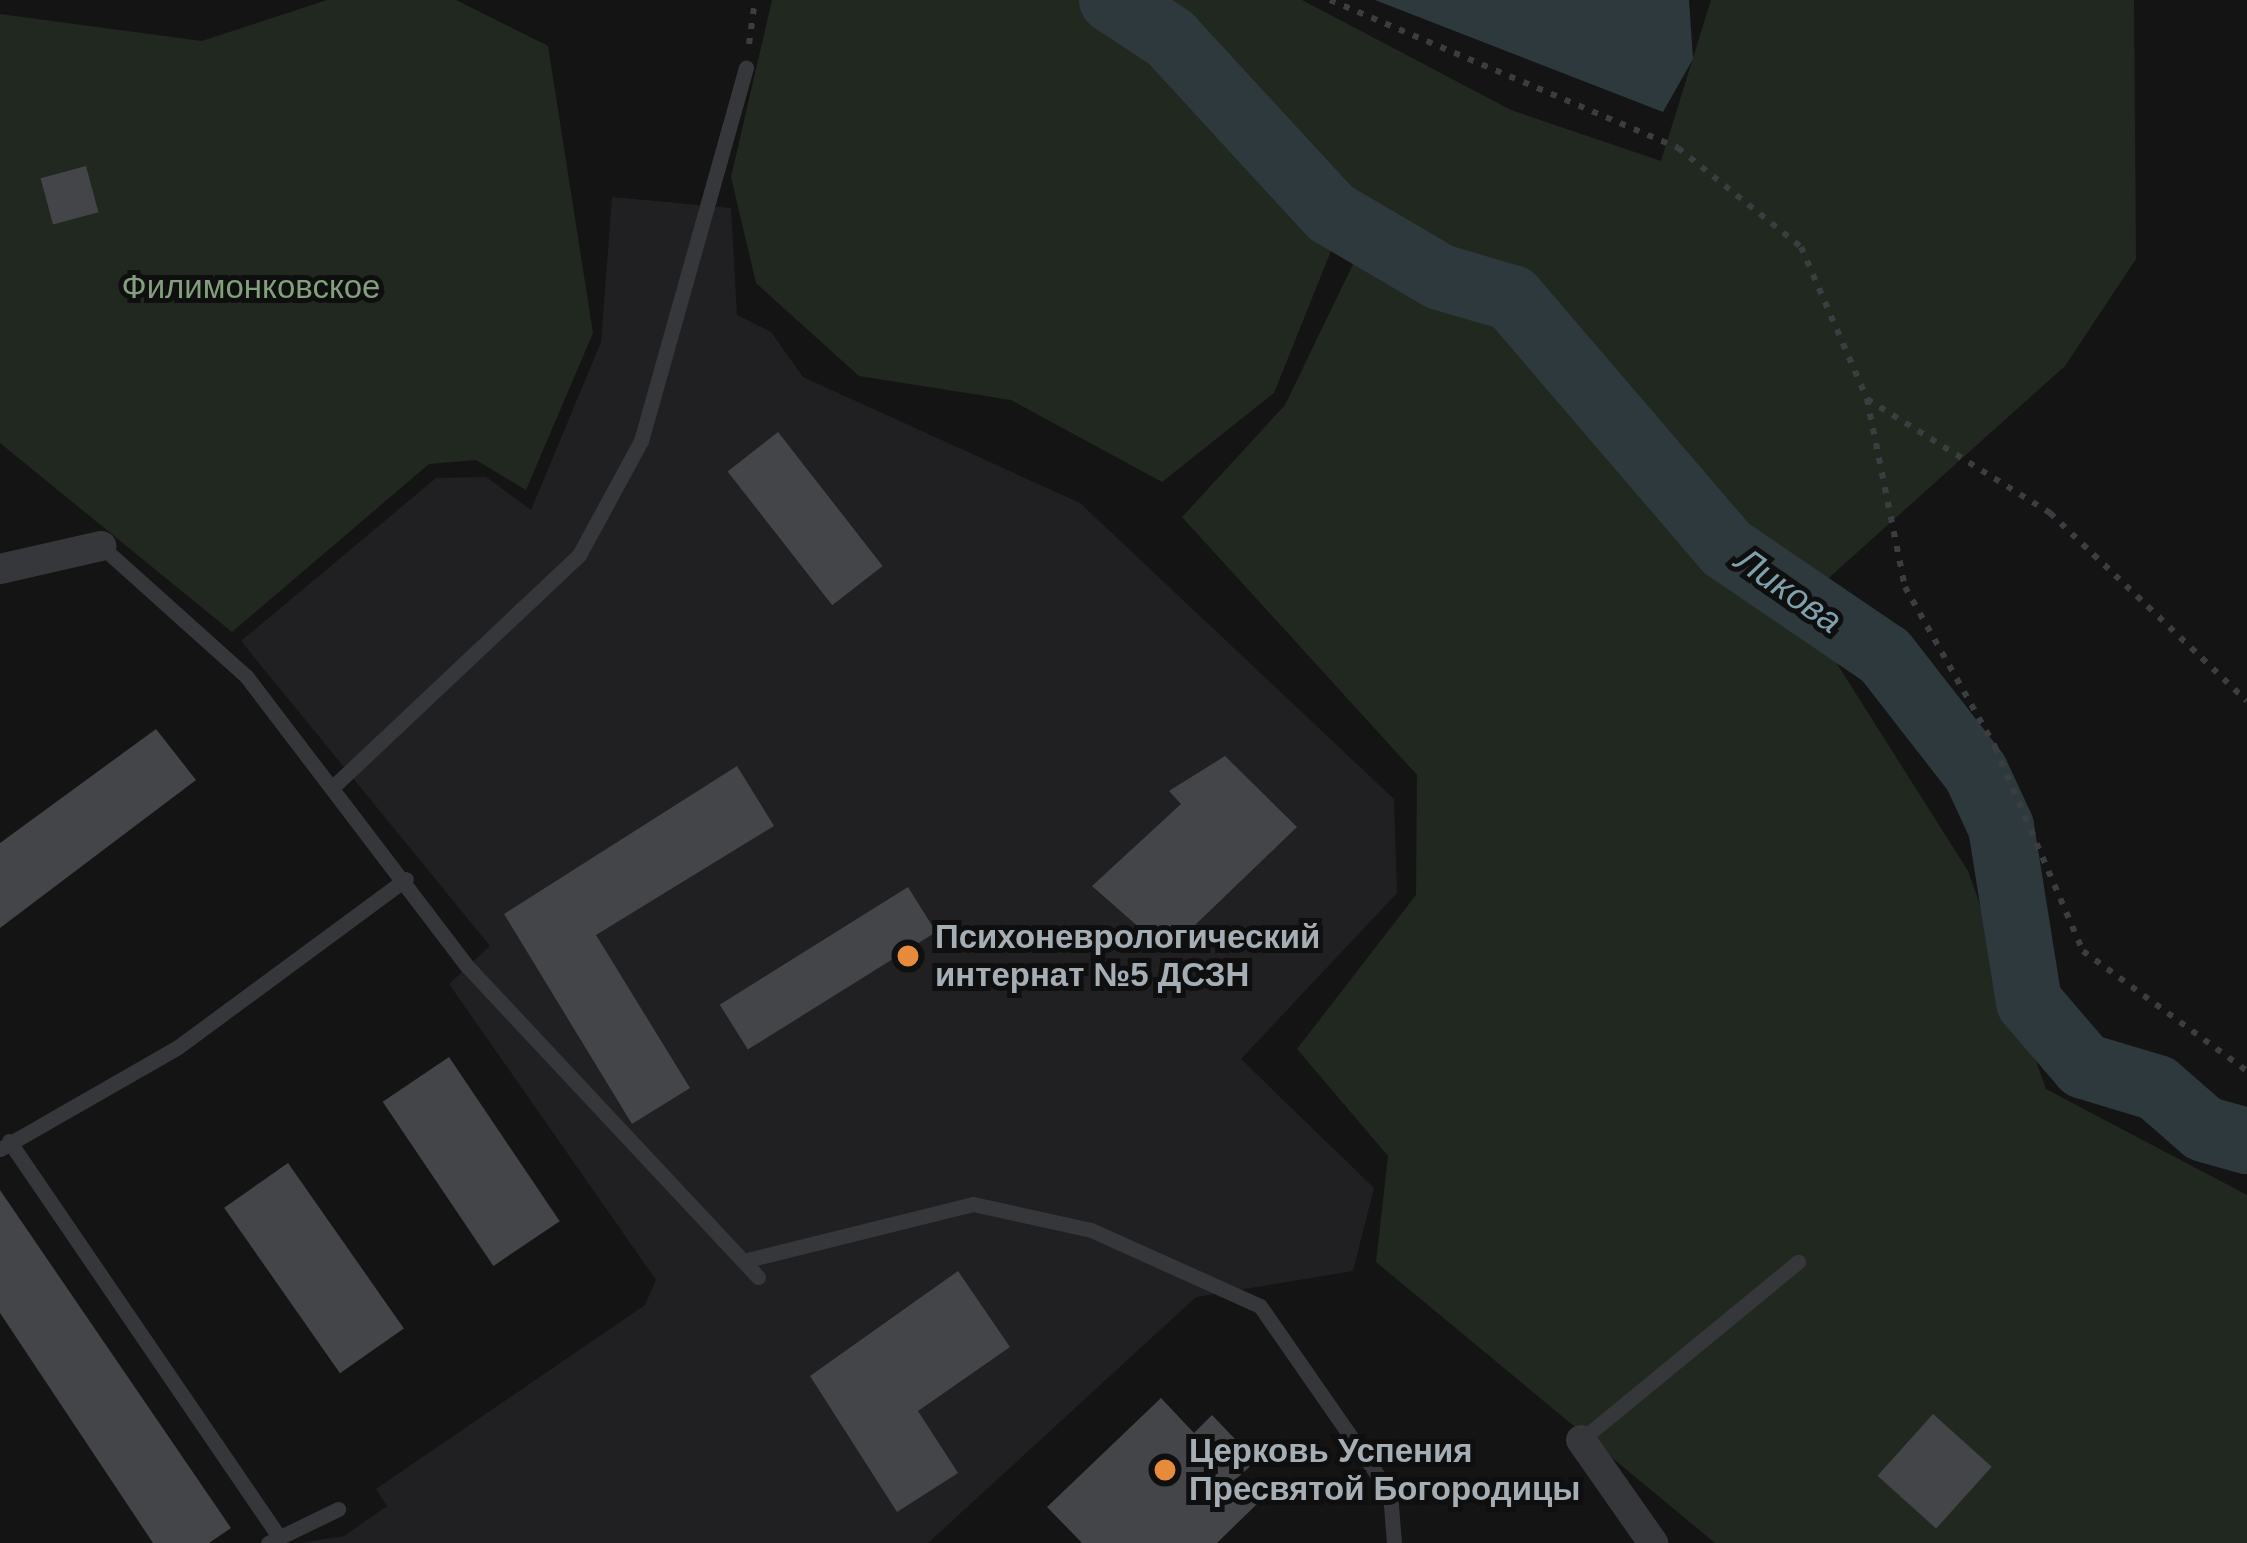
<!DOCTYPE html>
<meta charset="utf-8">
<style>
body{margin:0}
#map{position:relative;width:2247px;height:1543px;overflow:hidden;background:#141415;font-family:Helvetica,sans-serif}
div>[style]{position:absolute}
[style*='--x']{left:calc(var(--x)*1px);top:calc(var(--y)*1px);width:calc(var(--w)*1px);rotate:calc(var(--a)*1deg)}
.built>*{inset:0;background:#202022}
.green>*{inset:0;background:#212820}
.water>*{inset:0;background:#2e393d}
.river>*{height:66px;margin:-33px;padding:0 33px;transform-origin:33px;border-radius:33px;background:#2e393d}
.building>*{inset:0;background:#434548;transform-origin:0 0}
.path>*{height:6px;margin-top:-3px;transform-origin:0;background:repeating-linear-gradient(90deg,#3b3e41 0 6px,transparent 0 15px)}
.service>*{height:15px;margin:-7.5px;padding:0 7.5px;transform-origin:7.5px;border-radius:7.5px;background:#35373a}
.minor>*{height:30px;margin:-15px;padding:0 15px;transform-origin:15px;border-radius:15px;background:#35373a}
.dots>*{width:33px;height:33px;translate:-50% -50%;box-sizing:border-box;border:6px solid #0f0f10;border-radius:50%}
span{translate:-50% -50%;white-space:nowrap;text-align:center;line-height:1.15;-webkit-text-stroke:10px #0f0f10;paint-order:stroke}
.park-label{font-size:33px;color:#839f7e}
.poi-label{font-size:33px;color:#a6aeb5;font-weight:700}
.left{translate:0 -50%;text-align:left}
.water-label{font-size:36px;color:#7fa1ae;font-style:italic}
</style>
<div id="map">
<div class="built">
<i style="clip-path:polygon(612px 197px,731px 208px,737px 315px,771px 332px,803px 377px,1080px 503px,1394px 799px,1397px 893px,1241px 1059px,1374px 1188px,1353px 1271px,1196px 1297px,928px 1543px,300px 1543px,344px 1536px,387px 1506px,376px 1489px,645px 1305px,656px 1280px,449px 984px,490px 946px,241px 641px,436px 478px,486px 477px,531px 510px,601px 342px)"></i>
</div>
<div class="green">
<i style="clip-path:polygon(327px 0,456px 0,548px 46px,593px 333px,526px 490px,476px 460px,429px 464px,232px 632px,0 443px,0 14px,202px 41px)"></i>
<i style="clip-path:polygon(772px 0,1302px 0,1511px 110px,1661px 161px,1711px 0,2134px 0,2136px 259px,2065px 366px,1783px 619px,1834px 659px,1968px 871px,2046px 1089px,2247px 1195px,2247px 1543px,1715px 1543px,1376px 1262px,1388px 1156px,1297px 1049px,1416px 895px,1417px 775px,1182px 517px,1285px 405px,1356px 258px,1426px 301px,1331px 174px,1244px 145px,1335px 241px,1274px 393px,1162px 482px,1011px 400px,859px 376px,756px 283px,731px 177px)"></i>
</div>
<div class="water">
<i style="clip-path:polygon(1375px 0,1689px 0,1693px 59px,1663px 112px)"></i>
</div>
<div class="river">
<i style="--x:1112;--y:0;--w:69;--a:33.2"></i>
<i style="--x:1170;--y:38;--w:238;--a:47.4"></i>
<i style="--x:1331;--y:213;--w:126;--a:30.4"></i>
<i style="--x:1440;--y:277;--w:75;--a:16.3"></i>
<i style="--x:1512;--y:298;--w:329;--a:49.4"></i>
<i style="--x:1726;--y:548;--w:192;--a:34.2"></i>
<i style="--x:1885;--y:656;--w:148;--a:52.1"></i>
<i style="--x:1976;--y:773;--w:60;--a:65.2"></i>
<i style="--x:2001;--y:827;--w:177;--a:80.9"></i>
<i style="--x:2029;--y:1002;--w:84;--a:49.3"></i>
<i style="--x:2084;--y:1066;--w:76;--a:16.8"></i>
<i style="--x:2157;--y:1088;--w:62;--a:41.1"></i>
<i style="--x:2204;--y:1129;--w:45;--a:15.6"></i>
</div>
<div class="building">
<i style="left:86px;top:166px;width:48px;height:47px;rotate:75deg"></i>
<i style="left:778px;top:432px;width:170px;height:64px;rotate:52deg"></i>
<i style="clip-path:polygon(156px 729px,196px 780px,0 928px,0 843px)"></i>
<i style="clip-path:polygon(1225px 756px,1297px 827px,1167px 952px,1092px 886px,1181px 804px,1169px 791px)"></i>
<i style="clip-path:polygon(737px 766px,774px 826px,596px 935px,690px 1088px,632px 1124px,504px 914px)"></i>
<i style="left:908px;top:887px;width:53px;height:222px;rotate:58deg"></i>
<i style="left:449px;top:1057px;width:198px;height:80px;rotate:56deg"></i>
<i style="left:288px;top:1163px;width:202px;height:78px;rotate:55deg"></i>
<i style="clip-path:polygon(0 1190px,231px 1528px,209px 1543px,153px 1543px,0 1313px)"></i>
<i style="clip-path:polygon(958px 1271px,1010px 1347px,918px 1411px,958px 1473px,897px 1512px,810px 1376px)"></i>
<i style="clip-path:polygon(1161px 1398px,1194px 1433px,1212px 1415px,1256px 1461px,1235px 1480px,1257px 1504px,1217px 1543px,1082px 1543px,1047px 1507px)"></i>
<i style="left:1933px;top:1414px;width:79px;height:83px;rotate:42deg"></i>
</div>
<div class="path">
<i style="--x:1330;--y:0;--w:378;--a:23"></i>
<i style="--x:1678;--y:148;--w:158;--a:38.8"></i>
<i style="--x:1801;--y:247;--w:166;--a:66.5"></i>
<i style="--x:1867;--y:399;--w:192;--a:78.6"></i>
<i style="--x:1905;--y:587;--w:184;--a:60.6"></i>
<i style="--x:1995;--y:747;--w:222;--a:66.7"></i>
<i style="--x:2083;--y:951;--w:203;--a:36.2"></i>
<i style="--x:749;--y:44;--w:44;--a:-82.2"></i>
<i style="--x:1867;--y:399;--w:216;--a:31.9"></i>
<i style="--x:2050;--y:513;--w:272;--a:43.7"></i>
</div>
<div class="service">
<i style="--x:101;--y:546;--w:195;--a:41.9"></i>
<i style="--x:246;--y:676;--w:365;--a:52.7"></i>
<i style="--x:467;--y:966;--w:426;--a:46.9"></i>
<i style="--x:336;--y:784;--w:334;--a:-43.3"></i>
<i style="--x:579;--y:555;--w:130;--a:-61.5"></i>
<i style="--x:641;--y:441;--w:388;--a:-74.3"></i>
<i style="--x:9;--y:1141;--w:478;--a:55.7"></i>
<i style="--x:0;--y:1149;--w:205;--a:-29.8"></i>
<i style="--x:178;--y:1047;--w:283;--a:-36.4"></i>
<i style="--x:743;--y:1261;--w:237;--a:-13.9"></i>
<i style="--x:973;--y:1204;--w:121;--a:12.4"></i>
<i style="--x:1091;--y:1230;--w:185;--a:24.2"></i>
<i style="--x:1260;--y:1306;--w:228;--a:55.2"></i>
<i style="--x:1390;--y:1493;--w:50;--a:85.4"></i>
<i style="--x:1581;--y:1440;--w:281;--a:-39.4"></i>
<i style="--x:268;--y:1543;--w:78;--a:-25.9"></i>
</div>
<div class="minor">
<i style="--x:0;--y:569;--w:104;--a:-12.8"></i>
<i style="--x:1581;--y:1440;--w:126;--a:55"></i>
</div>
<div class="dots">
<i style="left:908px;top:956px;background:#e68b3b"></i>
<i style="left:1165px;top:1470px;background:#e68b3b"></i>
</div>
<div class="park-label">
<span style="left:251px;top:287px">Филимонковское</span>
</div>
<div class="poi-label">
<span class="left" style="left:935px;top:956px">Психоневрологический<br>интернат №5 ДСЗН</span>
<span class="left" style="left:1189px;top:1470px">Церковь Успения<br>Пресвятой Богородицы</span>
</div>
<div class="water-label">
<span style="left:1789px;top:590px;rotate:35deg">Ликова</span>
</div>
</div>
